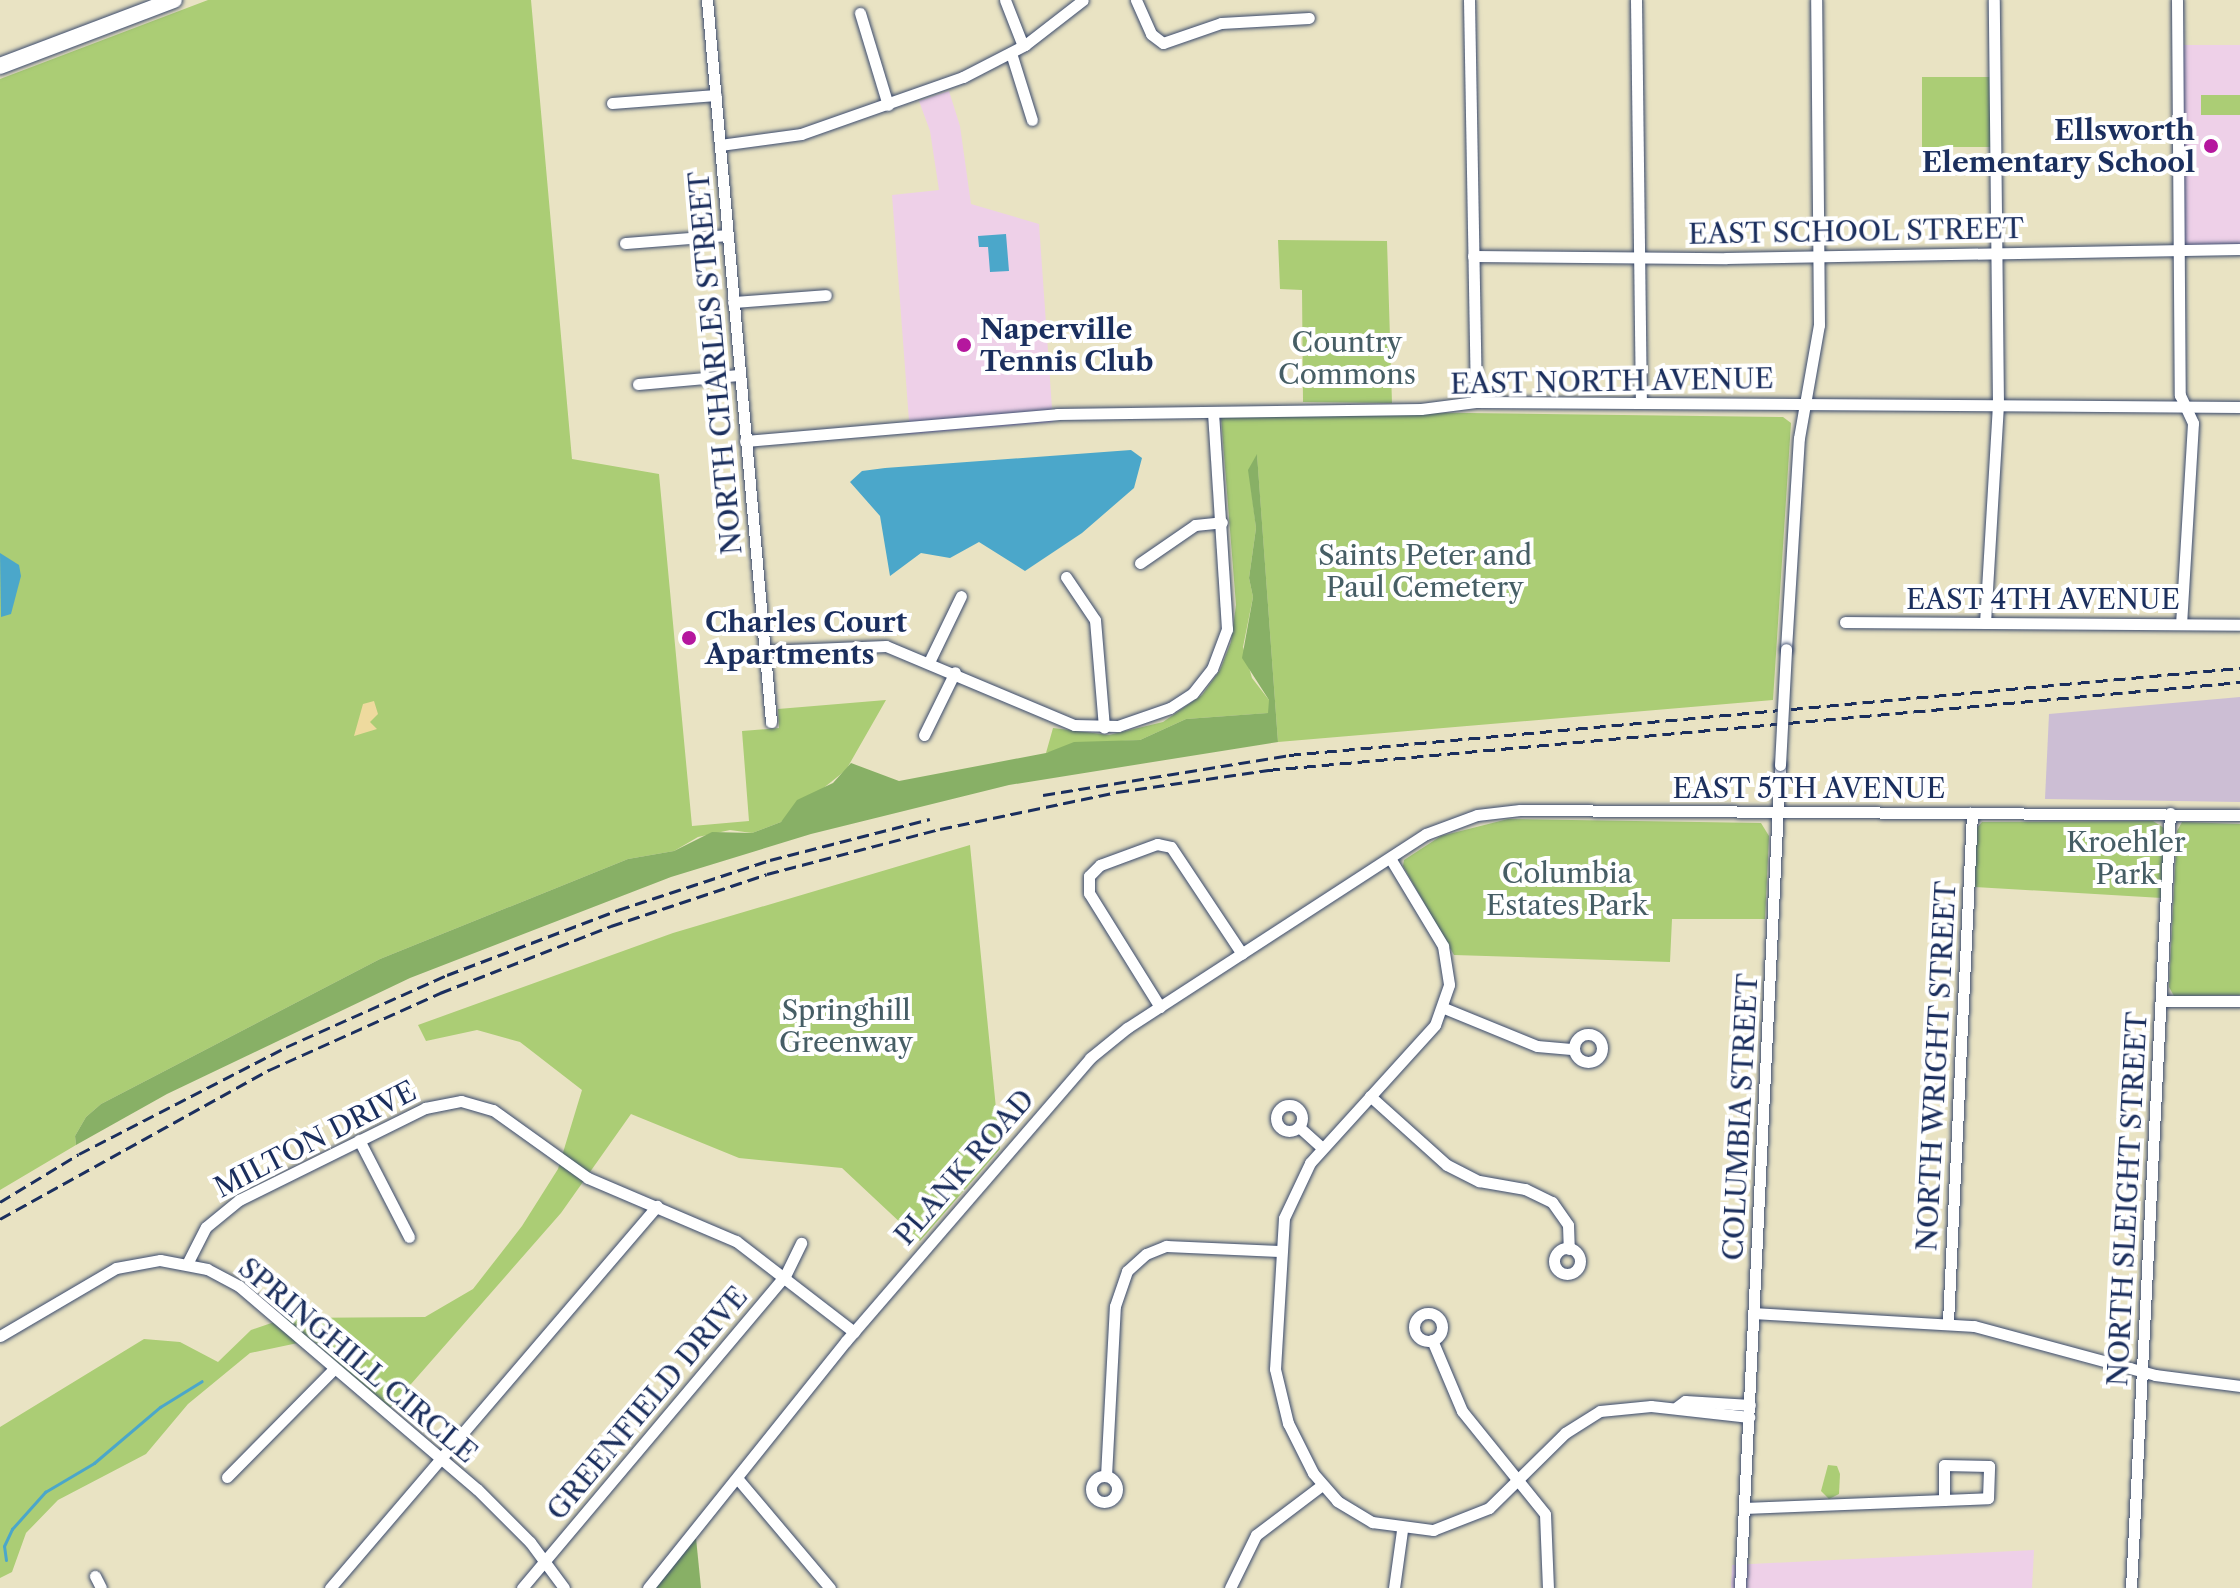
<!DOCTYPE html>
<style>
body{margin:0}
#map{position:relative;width:2240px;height:1588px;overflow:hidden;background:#e9e3c3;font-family:"Libre Caslon Text",serif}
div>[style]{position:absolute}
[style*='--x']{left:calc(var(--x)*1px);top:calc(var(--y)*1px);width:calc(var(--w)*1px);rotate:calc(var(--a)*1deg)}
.built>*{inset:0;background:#eed0e8;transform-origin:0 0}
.industrial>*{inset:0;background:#ccbed4}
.green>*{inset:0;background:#abcd75;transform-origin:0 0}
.forest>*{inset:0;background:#88b066}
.sand>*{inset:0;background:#eeda9e}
.water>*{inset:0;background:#4ba7ca}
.stream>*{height:3px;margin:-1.5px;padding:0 1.5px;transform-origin:1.5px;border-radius:1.5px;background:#4ba7ca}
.roads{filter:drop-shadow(0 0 2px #3a4a6d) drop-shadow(0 0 2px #3a4a6d)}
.minor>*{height:11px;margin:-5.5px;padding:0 5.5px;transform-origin:5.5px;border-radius:5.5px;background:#fff}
.minor>.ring{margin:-5.5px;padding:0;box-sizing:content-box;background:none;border:11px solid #fff;border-radius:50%}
.secondary>*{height:16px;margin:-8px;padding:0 8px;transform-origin:8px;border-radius:8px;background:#fff}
.rail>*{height:3px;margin-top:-1.5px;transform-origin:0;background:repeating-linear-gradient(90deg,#1b2f5e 0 12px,transparent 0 18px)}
.bridges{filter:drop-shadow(0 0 2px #3a4a6d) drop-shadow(0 0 2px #3a4a6d)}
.minor-bridge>*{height:11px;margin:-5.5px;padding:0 5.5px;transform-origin:5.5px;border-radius:5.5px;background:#fff}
.dots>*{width:22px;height:22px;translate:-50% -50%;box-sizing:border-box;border:4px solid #fff;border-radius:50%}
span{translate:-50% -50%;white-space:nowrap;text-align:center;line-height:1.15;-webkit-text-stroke:8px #fff;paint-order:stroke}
.poi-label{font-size:28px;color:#1b2f5e;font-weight:700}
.right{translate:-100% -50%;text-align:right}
.left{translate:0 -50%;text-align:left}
.street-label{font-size:28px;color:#1b2f5e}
.park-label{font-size:28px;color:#465e65}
</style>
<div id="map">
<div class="built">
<i style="left:2240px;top:45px;width:201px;height:59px;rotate:90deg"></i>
<i style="clip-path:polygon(949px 91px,960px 126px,971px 204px,1039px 224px,1053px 422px,910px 434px,892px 195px,939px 190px,930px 131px,919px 101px)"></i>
<i style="clip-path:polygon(2034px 1550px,2032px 1588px,1731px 1588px,1732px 1565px)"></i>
</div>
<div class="industrial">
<i style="clip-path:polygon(2240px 697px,2240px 802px,2045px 799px,2049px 714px)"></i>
</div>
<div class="green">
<i style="clip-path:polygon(208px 0,531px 0,572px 459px,659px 474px,692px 826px,749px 821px,742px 731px,779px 728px,778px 709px,886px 700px,846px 770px,781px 822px,752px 833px,730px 830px,698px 837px,674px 851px,628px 859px,380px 959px,101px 1104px,86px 1117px,75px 1136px,76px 1145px,0 1190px,0 79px)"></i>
<i style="left:1922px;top:77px;width:70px;height:70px"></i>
<i style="left:2201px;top:95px;width:39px;height:20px"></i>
<i style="clip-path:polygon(1278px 240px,1387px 241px,1392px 403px,1303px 402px,1302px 290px,1280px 289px)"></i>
<i style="clip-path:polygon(1392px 412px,1783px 417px,1791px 423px,1773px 700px,1278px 742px,1257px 455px,1249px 470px,1256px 528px,1249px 578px,1253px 597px,1243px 647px,1252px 678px,1269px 700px,1269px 713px,1186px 719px,1140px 740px,1085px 743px,1046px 753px,1053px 728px,1109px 735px,1163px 722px,1202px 695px,1220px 670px,1231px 642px,1236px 605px,1221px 417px)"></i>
<i style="clip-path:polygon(1508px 819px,1761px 823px,1769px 836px,1765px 919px,1672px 919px,1670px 962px,1454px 955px,1403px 866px,1404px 860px,1441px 836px)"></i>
<i style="clip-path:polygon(2153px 821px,2164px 828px,2162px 898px,1975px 887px,1976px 829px,1982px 822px)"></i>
<i style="clip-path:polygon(2182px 822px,2240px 824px,2240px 995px,2174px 996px,2169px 987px,2177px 831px)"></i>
<i style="clip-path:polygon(970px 845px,1000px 1149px,920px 1241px,842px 1168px,739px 1158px,631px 1114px,561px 1213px,390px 1408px,312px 1340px,250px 1353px,188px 1404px,146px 1454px,58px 1500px,26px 1533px,12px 1572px,0 1578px,0 1427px,144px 1339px,180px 1342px,218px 1362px,251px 1330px,286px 1318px,425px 1317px,473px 1289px,522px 1226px,558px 1169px,582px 1090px,520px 1042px,477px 1030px,426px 1041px,418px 1025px,673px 933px)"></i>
<i style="clip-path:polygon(1828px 1465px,1837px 1466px,1840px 1474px,1839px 1494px,1829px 1499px,1821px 1491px)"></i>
</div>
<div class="forest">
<i style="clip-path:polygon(1257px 454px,1278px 742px,1009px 785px,811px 834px,671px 877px,410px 978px,167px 1094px,76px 1145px,75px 1136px,86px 1117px,101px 1104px,380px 959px,628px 859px,674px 851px,712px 832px,752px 833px,781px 822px,797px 800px,833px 783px,851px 763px,899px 781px,1046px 753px,1074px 742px,1140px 740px,1186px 719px,1268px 713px,1269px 700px,1242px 658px,1253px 597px,1249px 578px,1256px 528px,1248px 470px)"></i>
<i style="clip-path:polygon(696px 1538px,701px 1588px,656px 1588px)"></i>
</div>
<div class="sand">
<i style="clip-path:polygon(374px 701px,378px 714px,370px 722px,377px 729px,354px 736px,363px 704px)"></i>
</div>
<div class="water">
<i style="clip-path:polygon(1006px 234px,1009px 271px,990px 272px,988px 247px,979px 247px,978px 236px)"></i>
<i style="clip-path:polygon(1131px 450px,1142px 458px,1134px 488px,1082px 533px,1025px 571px,979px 542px,950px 558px,921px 553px,890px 576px,880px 516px,850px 482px,862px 471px,885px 468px)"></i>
<i style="clip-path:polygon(0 553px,19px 565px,21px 576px,11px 614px,1px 617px)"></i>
</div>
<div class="stream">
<i style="--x:6;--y:1560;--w:14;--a:-98"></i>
<i style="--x:4;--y:1546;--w:19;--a:-65"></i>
<i style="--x:12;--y:1529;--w:50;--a:-48.3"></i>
<i style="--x:45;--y:1492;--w:57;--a:-30.6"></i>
<i style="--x:94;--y:1463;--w:87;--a:-40.3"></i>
<i style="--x:160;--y:1407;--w:49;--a:-31.8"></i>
</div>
<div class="roads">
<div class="minor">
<i style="--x:707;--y:0;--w:725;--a:84.93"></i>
<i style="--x:1005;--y:0;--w:49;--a:68.6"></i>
<i style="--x:1136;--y:0;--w:37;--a:66"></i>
<i style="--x:1151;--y:34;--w:15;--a:37"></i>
<i style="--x:1163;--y:43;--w:61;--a:-19"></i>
<i style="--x:1221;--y:23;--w:88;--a:-3.3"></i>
<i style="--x:1469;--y:0;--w:402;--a:89"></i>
<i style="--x:1636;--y:0;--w:401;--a:89.3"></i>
<i style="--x:2177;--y:0;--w:395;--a:89.6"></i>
<i style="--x:2180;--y:395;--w:31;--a:65"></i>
<i style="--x:2193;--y:423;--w:201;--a:93.4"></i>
<i style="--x:860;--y:13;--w:96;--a:73.1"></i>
<i style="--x:1011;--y:53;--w:70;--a:72.6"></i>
<i style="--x:612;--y:103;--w:104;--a:-4.4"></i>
<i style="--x:720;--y:145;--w:82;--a:-7.7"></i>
<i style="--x:801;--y:134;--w:172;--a:-19.4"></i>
<i style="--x:963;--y:77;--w:70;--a:-27.3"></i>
<i style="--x:1025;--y:45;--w:73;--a:-37.8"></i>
<i style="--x:625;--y:243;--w:101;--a:-4.5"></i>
<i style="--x:1473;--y:256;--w:253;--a:0.5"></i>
<i style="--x:1726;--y:258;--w:514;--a:-1"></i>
<i style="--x:733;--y:302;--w:93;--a:-4.3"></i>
<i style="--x:638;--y:384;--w:101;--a:-5.1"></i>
<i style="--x:745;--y:441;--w:313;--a:-4.9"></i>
<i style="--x:1057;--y:414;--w:364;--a:-0.8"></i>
<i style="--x:1421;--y:409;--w:55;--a:-7.3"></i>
<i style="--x:1476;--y:402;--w:764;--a:0.37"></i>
<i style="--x:1140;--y:563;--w:67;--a:-34.6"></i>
<i style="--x:1195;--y:525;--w:27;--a:-6"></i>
<i style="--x:1066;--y:577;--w:52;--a:56"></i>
<i style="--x:1095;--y:620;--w:108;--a:85.2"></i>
<i style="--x:1845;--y:622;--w:395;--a:0.4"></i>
<i style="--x:1985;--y:623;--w:218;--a:-86.6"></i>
<i style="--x:1998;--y:405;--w:405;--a:-90.6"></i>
<i style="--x:1786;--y:649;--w:211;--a:-86.5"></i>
<i style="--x:1799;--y:438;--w:115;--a:-80"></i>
<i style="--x:1819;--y:325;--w:325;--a:-90.5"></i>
<i style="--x:765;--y:651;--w:121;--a:-2.4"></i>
<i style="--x:886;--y:646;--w:204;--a:22.8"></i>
<i style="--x:1074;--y:725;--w:44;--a:1.3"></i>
<i style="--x:1118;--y:726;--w:55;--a:-19.1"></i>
<i style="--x:1170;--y:708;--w:27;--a:-33"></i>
<i style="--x:1193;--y:693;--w:31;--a:-52"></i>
<i style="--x:1212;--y:669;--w:43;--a:-69.4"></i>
<i style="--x:1227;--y:629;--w:215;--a:-93.7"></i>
<i style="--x:930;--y:660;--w:71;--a:-64.2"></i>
<i style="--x:924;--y:735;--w:70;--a:-63.8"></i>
<i style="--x:1390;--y:858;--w:103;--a:58.9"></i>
<i style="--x:1443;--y:946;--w:39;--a:81"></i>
<i style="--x:1449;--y:985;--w:42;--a:109.3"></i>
<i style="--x:1435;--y:1025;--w:186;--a:132.2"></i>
<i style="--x:1310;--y:1163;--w:61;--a:115.3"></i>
<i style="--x:1284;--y:1218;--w:151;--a:93.4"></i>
<i style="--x:1275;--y:1369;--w:56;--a:76.5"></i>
<i style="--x:1288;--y:1423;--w:56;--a:63.4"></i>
<i style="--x:1313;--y:1473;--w:37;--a:49"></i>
<i style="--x:1337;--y:1501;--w:41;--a:31"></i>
<i style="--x:1372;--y:1522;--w:62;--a:7.5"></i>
<i style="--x:1433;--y:1530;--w:60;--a:-21.4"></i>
<i style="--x:1489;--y:1508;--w:107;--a:-44.6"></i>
<i style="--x:1565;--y:1433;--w:41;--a:-32.2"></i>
<i style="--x:1600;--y:1411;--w:51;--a:-5.6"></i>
<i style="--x:1651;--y:1406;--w:99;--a:6.4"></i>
<i style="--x:2161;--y:1001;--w:79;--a:0"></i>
<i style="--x:1160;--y:1007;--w:134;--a:-121.9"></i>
<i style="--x:1089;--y:893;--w:17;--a:-90"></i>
<i style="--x:1089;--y:876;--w:16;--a:-45"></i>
<i style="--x:1100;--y:865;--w:61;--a:-20.2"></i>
<i style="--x:1157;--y:844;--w:14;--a:12"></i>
<i style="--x:1171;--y:847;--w:128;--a:56.4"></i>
<i style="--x:1444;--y:1008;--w:100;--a:22.2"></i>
<i style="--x:1537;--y:1046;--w:37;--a:5"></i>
<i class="ring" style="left:1574px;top:1034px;width:17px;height:17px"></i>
<i style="--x:1370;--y:1096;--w:103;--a:41.9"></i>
<i style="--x:1447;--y:1165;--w:36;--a:27"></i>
<i style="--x:1479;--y:1181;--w:47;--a:9.9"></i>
<i style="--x:1525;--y:1189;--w:30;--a:26"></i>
<i style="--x:1552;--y:1202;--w:28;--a:55"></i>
<i style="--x:1568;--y:1225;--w:24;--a:88"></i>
<i class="ring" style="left:1276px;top:1105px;width:15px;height:15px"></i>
<i style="--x:1299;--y:1127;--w:31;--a:42"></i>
<i style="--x:359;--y:1140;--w:109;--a:62.7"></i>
<i class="ring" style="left:1554px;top:1248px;width:15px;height:15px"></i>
<i style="--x:188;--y:1262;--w:39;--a:-63"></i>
<i style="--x:206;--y:1227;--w:43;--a:-39.3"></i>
<i style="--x:239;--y:1200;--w:208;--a:-26.3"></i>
<i style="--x:425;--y:1108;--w:37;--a:-11"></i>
<i style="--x:461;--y:1101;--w:33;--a:16"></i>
<i style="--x:493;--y:1110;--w:117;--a:35.6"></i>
<i style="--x:588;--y:1178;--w:161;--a:23.1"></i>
<i style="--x:736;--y:1241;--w:149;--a:37.6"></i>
<i style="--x:1754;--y:1313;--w:220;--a:3.4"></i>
<i style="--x:1974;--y:1326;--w:188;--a:15.1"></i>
<i style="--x:2155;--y:1375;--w:86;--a:7.4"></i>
<i class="ring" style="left:1414px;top:1313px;width:17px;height:17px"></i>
<i style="--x:1948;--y:1322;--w:510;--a:-87.3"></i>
<i style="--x:0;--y:1336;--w:134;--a:-30.4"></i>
<i style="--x:116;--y:1268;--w:45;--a:-10.3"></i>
<i style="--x:160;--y:1260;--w:48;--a:10.8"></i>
<i style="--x:207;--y:1269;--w:36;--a:28"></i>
<i style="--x:239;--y:1286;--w:313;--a:40.5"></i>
<i style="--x:477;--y:1489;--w:75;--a:45"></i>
<i style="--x:530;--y:1542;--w:57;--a:53.5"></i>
<i style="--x:1432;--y:1340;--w:77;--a:67.1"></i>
<i style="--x:1462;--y:1411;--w:132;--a:51.1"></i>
<i style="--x:1545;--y:1514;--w:74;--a:87.7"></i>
<i style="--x:1677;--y:1407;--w:10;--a:-37"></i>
<i style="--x:1685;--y:1401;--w:65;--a:3.5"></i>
<i class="ring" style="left:1091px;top:1476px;width:15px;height:15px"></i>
<i style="--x:1106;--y:1476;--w:170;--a:-87"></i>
<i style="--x:1115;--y:1306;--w:37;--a:-71"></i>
<i style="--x:1127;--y:1271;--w:25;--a:-42"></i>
<i style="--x:1146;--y:1254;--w:22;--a:-22"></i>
<i style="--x:1166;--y:1246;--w:113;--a:2.5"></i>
<i style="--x:227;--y:1477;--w:152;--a:-45.3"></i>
<i style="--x:737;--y:1478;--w:144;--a:49.8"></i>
<i style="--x:1744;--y:1508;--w:244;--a:-2.3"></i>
<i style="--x:1988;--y:1498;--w:32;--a:-88"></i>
<i style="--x:1989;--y:1466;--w:45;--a:-178.7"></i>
<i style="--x:1944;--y:1465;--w:35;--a:90"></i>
<i style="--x:95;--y:1576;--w:13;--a:63"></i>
<i style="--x:330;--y:1588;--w:503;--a:-49.44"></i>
<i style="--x:522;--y:1588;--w:408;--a:-49.9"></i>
<i style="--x:785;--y:1276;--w:37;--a:-64"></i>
<i style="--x:648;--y:1588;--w:317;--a:-51.3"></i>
<i style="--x:846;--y:1341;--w:374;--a:-49.2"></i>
<i style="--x:1090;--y:1058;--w:48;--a:-39"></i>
<i style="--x:1127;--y:1028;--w:356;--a:-33"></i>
<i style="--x:1426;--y:834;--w:54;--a:-20.4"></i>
<i style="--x:1477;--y:815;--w:43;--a:-6.6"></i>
<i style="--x:1520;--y:810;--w:720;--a:0.4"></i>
<i style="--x:1230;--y:1588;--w:59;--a:-63.9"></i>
<i style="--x:1256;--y:1535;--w:83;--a:-37.1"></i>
<i style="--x:1394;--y:1588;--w:59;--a:-82.1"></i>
<i style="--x:1740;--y:1588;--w:824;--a:-87.22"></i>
<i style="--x:2131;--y:1588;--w:776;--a:-87.12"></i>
</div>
<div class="secondary">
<i style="--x:0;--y:66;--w:186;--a:-20.8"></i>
</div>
</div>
<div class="rail">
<i style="--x:1043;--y:795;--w:249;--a:-9.2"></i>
<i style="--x:1289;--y:755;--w:955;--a:-5.23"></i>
<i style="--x:0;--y:1202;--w:92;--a:-31.3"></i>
<i style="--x:79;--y:1154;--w:233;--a:-27.3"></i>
<i style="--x:286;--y:1047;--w:176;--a:-24.1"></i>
<i style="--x:447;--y:975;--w:183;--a:-20.8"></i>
<i style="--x:618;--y:910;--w:160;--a:-18.2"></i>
<i style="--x:770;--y:860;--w:165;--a:-14.4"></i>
<i style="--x:0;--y:1219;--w:308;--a:-29"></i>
<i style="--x:269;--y:1070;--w:188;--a:-24.2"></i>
<i style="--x:440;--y:993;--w:184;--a:-21.4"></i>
<i style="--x:611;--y:926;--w:164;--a:-18.4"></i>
<i style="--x:767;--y:874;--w:179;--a:-14.6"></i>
<i style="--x:940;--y:829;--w:181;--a:-11.8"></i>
<i style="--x:1117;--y:792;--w:153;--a:-8.3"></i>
<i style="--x:1268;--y:770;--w:976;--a:-5.17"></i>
</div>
<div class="bridges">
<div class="minor-bridge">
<i style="--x:1780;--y:765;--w:116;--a:-87"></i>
</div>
</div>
<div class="dots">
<i style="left:2211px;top:146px;background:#b5179e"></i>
<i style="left:964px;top:345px;background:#b5179e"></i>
<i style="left:689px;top:638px;background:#b5179e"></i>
</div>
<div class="poi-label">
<span class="right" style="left:2195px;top:146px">Ellsworth<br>Elementary School</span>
<span class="left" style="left:980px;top:345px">Naperville<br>Tennis Club</span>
<span class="left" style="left:705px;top:638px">Charles Court<br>Apartments</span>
</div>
<div class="street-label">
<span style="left:1856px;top:231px;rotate:-1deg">EAST SCHOOL STREET</span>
<span style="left:715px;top:363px;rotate:-95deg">NORTH CHARLES STREET</span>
<span style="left:1612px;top:381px;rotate:-1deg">EAST NORTH AVENUE</span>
<span style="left:2043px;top:599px">EAST 4TH AVENUE</span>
<span style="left:1809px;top:788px">EAST 5TH AVENUE</span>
<span style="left:1936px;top:1066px;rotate:-87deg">NORTH WRIGHT STREET</span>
<span style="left:1740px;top:1117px;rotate:-87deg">COLUMBIA STREET</span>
<span style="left:315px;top:1139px;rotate:-27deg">MILTON DRIVE</span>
<span style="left:964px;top:1167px;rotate:-49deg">PLANK ROAD</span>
<span style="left:2127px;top:1199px;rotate:-87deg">NORTH SLEIGHT STREET</span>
<span style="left:358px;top:1360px;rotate:40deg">SPRINGHILL CIRCLE</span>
<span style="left:647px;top:1403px;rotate:-50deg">GREENFIELD DRIVE</span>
</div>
<div class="park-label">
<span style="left:1347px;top:358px">Country<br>Commons</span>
<span style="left:1425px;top:571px">Saints Peter and<br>Paul Cemetery</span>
<span style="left:2126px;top:858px">Kroehler<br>Park</span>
<span style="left:1567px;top:889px">Columbia<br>Estates Park</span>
<span style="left:846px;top:1026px">Springhill<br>Greenway</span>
</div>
</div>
